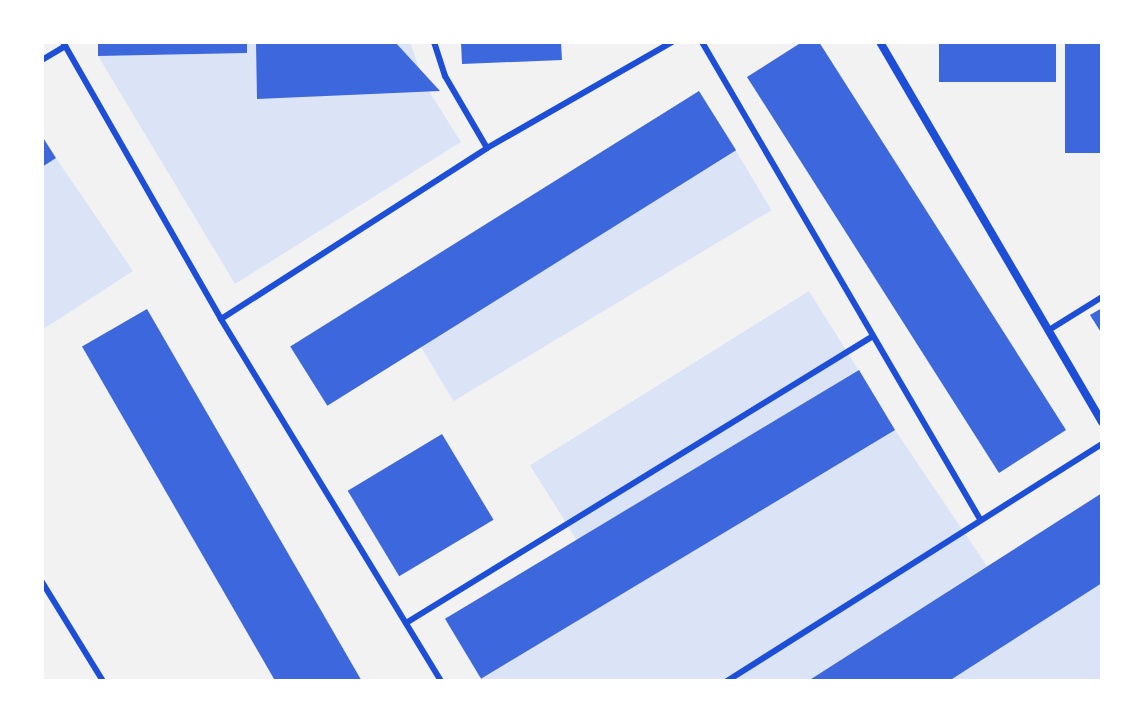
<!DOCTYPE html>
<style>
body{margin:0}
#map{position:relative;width:1144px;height:723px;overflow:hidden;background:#f2f2f2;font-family:"Archivo Narrow",sans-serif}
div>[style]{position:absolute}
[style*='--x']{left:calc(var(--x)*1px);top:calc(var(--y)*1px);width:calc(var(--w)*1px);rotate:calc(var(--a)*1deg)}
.green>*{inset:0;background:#dbe4f7;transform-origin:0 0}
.building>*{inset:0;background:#3d67dc;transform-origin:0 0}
.service>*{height:6px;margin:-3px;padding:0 3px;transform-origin:3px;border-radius:3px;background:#1d4ed8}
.minor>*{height:8px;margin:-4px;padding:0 4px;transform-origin:4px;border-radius:4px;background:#1d4ed8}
span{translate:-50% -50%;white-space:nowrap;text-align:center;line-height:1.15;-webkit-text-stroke:8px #fff;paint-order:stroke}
.frame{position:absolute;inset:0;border:44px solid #fff;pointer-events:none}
</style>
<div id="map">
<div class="green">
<i style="clip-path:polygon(247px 42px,410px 42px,425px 85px,461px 142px,235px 284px,98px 56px,247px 53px)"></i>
<i style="left:736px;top:151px;width:69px;height:371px;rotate:59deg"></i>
<i style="clip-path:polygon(56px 158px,133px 271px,42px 330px,42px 167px)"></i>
<i style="left:809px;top:291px;width:93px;height:329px;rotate:58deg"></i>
<i style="clip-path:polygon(895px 430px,987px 566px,808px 681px,481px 679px)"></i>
<i style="clip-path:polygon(1102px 583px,1102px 681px,949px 681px)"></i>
</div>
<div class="building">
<i style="clip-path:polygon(98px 42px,247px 42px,247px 53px,98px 56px)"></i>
<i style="clip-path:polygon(256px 42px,395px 42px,440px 91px,257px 99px)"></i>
<i style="clip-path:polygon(461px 42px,561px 42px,562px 60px,462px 64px)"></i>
<i style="clip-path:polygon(802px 42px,819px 42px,1066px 430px,999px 473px,747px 77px)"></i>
<i style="left:939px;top:42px;width:117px;height:40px"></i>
<i style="left:1065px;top:42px;width:37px;height:111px"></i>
<i style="left:699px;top:91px;width:70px;height:482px;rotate:58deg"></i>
<i style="clip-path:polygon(42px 136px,56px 158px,42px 167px)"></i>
<i style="clip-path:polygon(1102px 308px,1102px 334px,1090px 315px)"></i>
<i style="left:147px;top:309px;width:431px;height:75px;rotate:60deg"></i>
<i style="left:859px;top:370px;width:70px;height:483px;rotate:59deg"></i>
<i style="left:442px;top:434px;width:100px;height:110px;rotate:59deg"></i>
<i style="clip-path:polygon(1102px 493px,1102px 583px,949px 681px,808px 681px)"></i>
</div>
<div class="service">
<i style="--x:63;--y:42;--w:319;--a:60.3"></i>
<i style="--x:434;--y:42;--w:36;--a:72"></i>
<i style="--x:445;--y:76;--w:83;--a:59.7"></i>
<i style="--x:702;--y:42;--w:552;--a:59.77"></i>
<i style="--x:42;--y:60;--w:27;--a:-31"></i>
<i style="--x:1049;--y:330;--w:62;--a:-31.9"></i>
<i style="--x:42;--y:582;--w:116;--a:58.4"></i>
<i style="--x:406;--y:623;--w:548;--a:-31.57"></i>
<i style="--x:441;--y:681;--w:424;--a:-121.3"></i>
<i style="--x:221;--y:319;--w:316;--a:-32.7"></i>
<i style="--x:487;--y:148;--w:213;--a:-29.8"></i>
<i style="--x:727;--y:681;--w:444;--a:-32.3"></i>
</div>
<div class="minor">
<i style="--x:880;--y:42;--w:440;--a:59.7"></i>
</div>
<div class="frame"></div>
</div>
